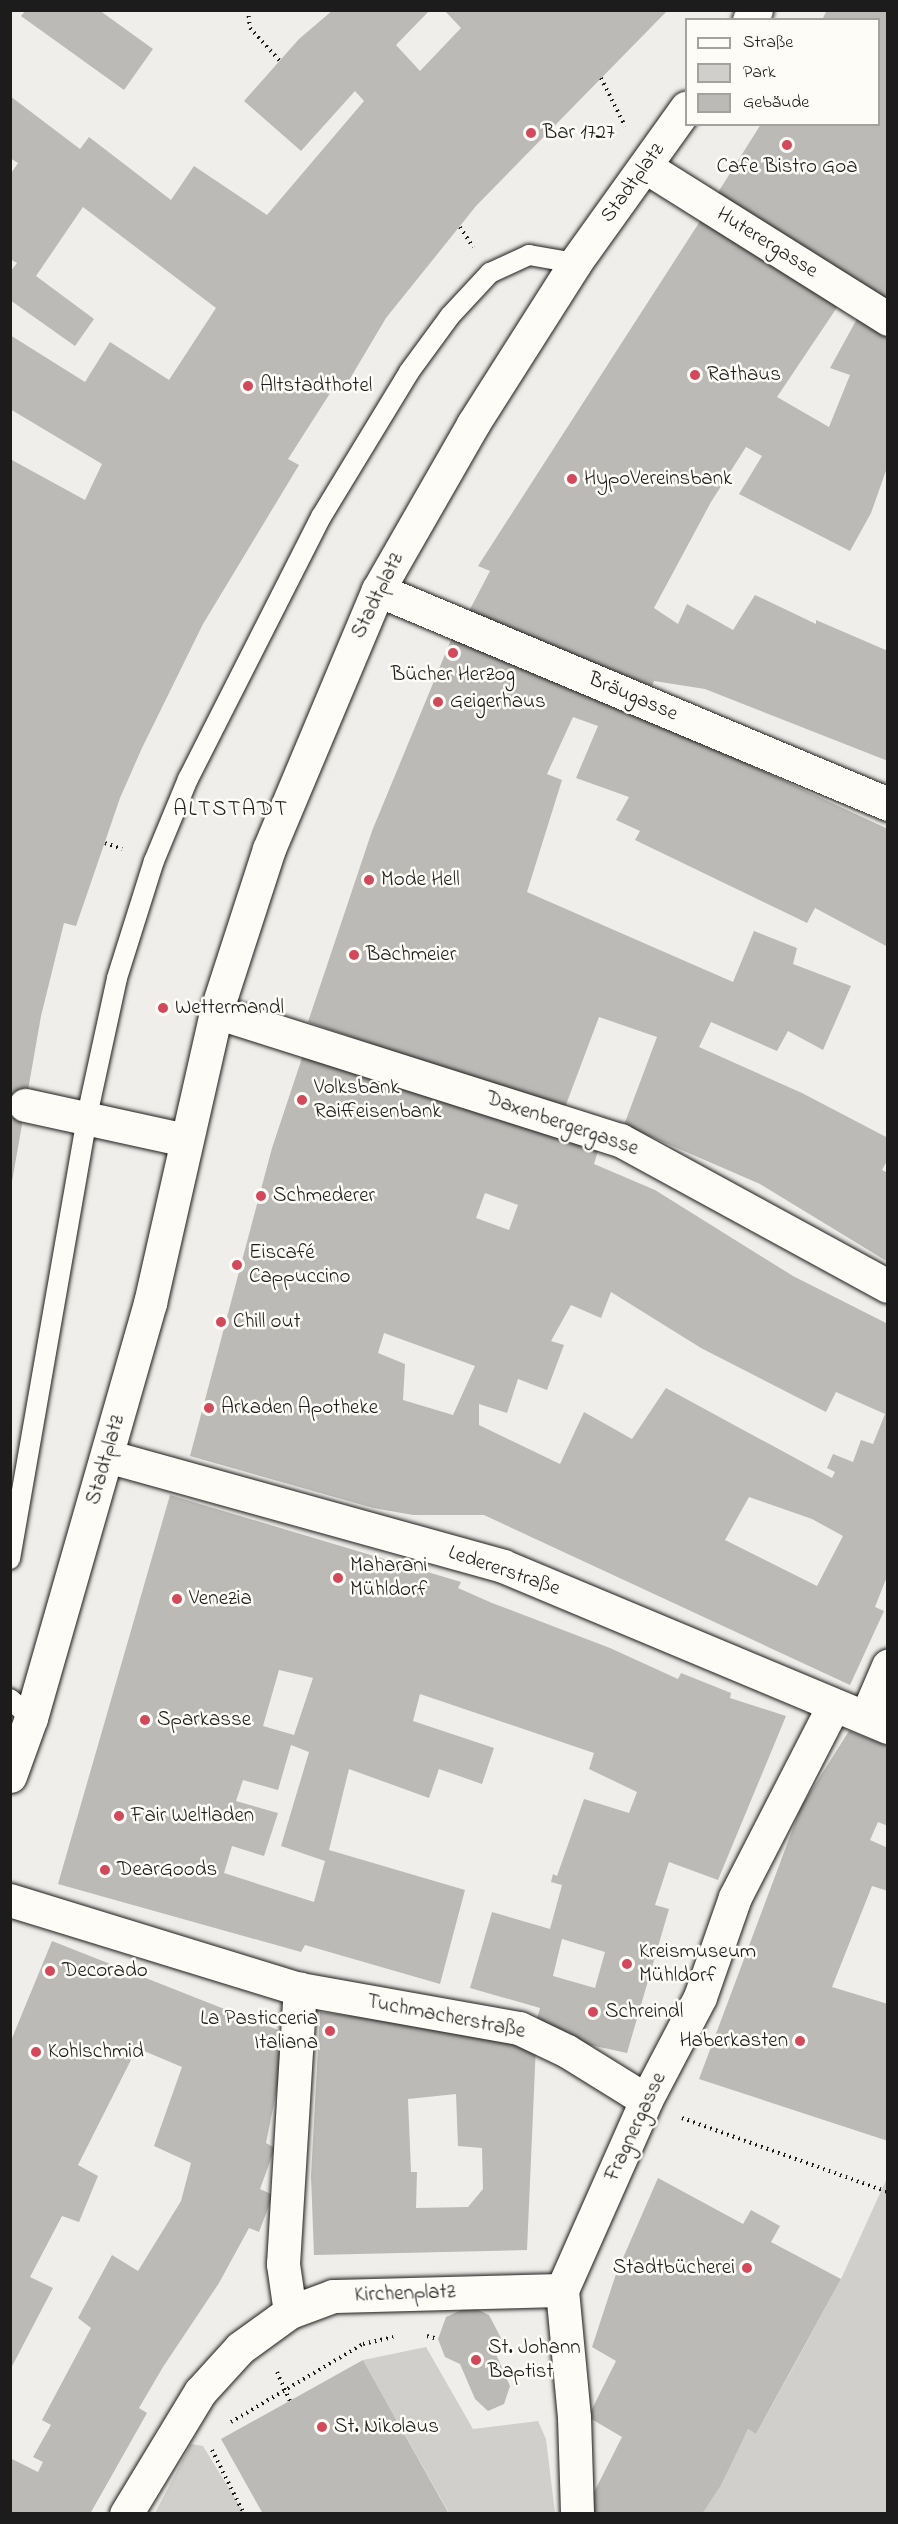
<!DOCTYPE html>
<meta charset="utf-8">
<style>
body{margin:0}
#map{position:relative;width:898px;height:2524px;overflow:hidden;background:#f0eeea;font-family:"Indie Flower",sans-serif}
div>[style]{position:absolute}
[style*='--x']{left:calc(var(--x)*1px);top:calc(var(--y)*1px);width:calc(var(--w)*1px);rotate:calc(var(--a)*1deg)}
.green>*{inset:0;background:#d0cfcc}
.building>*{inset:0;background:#bbbab6}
.path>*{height:4px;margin-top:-2px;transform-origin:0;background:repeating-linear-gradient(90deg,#1c1c1c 0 1.5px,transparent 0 6px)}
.roads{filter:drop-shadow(0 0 2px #1c1c1c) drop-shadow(0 0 2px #1c1c1c)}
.service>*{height:20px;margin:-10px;padding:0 10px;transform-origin:10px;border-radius:10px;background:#fdfcf7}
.minor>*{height:33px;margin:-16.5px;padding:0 16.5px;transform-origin:16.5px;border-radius:16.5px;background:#fdfcf7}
.dots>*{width:16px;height:16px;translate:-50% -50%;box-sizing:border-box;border:3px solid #fdfcf7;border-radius:50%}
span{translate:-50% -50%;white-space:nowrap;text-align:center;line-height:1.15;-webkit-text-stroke:5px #fdfcf7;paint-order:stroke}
.poi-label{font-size:21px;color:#1c1c1c}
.left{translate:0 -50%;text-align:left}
.right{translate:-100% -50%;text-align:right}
.street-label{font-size:21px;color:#1c1c1c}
.neighbourhood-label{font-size:22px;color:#1c1c1c;letter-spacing:1.5px}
.frame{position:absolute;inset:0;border:12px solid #1c1c1c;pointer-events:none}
.legend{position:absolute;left:685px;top:18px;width:195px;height:108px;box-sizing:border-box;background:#fdfcf7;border:2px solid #a3a29f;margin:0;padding:8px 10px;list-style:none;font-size:18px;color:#1c1c1c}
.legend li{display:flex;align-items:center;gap:12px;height:30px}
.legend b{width:30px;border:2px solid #a3a29f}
</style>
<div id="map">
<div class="green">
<i style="clip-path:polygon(887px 2178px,887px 2513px,702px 2514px,748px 2429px,756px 2434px,792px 2369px,841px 2279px)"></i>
<i style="clip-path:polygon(426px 2347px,473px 2429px,538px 2421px,546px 2439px,555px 2513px,449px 2513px,363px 2360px)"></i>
<i style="clip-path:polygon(191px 2444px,203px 2446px,244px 2513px,155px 2513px)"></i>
</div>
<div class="building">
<i style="clip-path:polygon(26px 10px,99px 10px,153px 49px,124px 90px,21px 16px)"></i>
<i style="clip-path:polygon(333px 10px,430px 10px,396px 45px,420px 71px,461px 28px,444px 10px,668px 10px,476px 206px,386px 318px,342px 392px,334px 387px,288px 459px,299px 465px,203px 624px,142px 748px,120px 798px,76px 926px,64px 923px,41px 1016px,10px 1193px,10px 459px,85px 500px,102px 464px,10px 409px,10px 335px,85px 382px,110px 342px,169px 380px,216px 308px,83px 207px,36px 276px,94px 319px,75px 346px,10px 300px,10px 272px,17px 263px,10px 259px,10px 175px,18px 163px,10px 158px,10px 96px,80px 149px,89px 137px,171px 200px,194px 166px,267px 215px,364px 101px,355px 91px,301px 151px,244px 101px,299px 39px)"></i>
<i style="clip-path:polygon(827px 10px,888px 10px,888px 301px,717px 194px,761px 124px,879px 124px,879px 20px,822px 20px)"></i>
<i style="clip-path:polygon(704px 215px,840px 303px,777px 397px,829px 427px,850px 375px,830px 368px,858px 317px,888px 335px,888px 465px,871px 513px,850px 551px,739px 494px,762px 456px,746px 447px,711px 502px,654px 608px,678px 624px,687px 604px,733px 630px,755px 595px,816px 624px,816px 620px,888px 651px,888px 761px,705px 689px,654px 681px,652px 686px,467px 615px,490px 571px,478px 566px)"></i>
<i style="clip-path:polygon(453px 635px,679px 732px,888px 829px,888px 947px,815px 908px,807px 923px,635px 840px,640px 831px,616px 820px,629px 797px,576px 778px,598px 726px,573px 717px,547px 774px,562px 780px,527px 892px,733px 982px,754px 931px,797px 948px,793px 964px,851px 986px,823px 1050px,788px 1031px,777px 1051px,711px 1022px,699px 1047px,802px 1093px,888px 1138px,888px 1159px,882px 1170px,888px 1173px,888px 1262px,760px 1184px,624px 1125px,657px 1037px,599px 1017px,564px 1110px,308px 1022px,372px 831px)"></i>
<i style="clip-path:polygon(evenodd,304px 1052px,599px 1147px,594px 1164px,655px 1190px,793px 1276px,888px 1324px,888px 1574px,875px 1607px,884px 1611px,850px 1685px,484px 1515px,413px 1515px,373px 1508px,190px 1456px,272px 1148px,304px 1052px,485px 1193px,518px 1205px,509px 1230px,476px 1218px,485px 1193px,304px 1052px,611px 1292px,701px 1348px,826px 1412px,836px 1392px,885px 1414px,873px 1444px,861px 1440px,853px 1462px,833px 1454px,827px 1468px,835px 1472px,832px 1478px,666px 1388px,632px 1439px,584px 1412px,560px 1464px,479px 1425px,479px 1404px,507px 1413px,518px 1379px,547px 1390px,564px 1345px,551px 1341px,571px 1305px,601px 1318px,611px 1292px,304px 1052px,384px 1333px,475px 1366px,453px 1415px,403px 1400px,405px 1364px,378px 1353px,384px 1333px,304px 1052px,749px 1497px,812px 1519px,843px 1536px,817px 1586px,725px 1540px,749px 1497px)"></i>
<i style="clip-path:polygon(evenodd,170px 1495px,461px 1582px,458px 1588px,492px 1603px,610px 1648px,678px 1679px,681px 1673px,731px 1693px,730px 1698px,786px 1716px,718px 1880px,669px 1862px,655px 1905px,669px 1909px,627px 2053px,576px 2042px,536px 2022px,540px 2008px,470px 1988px,492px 1912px,550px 1929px,562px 1885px,551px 1882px,553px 1874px,557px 1876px,584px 1799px,629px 1813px,637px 1792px,589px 1769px,594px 1753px,420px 1694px,413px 1721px,494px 1748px,482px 1784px,439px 1769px,429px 1798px,349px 1769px,329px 1850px,465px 1890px,440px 1984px,305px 1945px,301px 1952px,58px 1884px,170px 1495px,279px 1670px,313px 1678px,294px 1735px,263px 1726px,279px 1670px,170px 1495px,291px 1745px,309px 1752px,281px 1846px,325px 1861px,314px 1902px,224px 1873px,232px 1846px,264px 1856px,278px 1813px,236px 1801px,243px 1780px,278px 1790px,291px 1745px,170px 1495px,562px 1939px,605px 1952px,595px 1988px,553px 1976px,562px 1939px)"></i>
<i style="clip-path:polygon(849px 1731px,888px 1746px,888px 1826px,878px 1822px,870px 1840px,888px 1848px,888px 1891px,872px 1886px,832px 1987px,888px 2004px,888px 2141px,699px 2079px,801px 1807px)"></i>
<i style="clip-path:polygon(52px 1941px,288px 2034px,266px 2143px,275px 2148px,260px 2189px,273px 2195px,259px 2232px,249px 2228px,219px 2283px,163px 2367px,139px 2408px,147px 2413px,90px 2514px,10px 2514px,10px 2458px,38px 2472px,43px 2462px,33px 2457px,51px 2425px,42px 2420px,91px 2328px,78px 2318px,112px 2255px,138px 2271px,181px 2201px,191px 2163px,154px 2146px,182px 2067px,137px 2048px,78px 2165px,98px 2176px,79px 2222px,62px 2216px,30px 2277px,53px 2288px,10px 2370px,10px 2043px)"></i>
<i style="clip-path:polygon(evenodd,320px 2012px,465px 2030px,536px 2045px,527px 2250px,314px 2255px,311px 2176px,320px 2012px,456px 2094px,458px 2146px,482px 2148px,483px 2189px,468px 2207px,416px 2208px,417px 2172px,411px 2172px,408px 2099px,456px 2094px)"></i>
<i style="clip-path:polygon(658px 2178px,743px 2224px,751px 2210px,780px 2226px,771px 2242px,841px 2279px,756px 2434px,748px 2429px,721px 2485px,702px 2514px,596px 2514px,586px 2508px,622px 2437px,588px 2417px,616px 2361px,592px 2347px,616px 2274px)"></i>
<i style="clip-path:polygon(470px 2306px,489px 2315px,501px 2338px,495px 2352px,510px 2386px,504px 2404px,488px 2411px,475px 2399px,460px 2364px,445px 2357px,438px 2339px,446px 2317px)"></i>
<i style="clip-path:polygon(363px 2360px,449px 2514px,263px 2514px,221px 2439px)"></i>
</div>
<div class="path">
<i style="--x:248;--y:10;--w:18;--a:84"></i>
<i style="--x:250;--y:28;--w:45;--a:47.7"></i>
<i style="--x:601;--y:78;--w:54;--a:63.4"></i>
<i style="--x:460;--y:227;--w:24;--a:57"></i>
<i style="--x:105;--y:843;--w:18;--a:19"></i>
<i style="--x:682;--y:2118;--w:219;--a:19.8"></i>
<i style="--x:427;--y:2336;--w:11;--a:15"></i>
<i style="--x:277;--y:2372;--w:32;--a:66"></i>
<i style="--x:231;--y:2422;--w:153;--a:-30.6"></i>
<i style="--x:363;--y:2344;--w:31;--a:-13"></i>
<i style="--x:212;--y:2450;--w:72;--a:63.4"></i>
</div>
<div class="roads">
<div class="service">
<i style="--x:10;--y:1559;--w:450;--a:-80.1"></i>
<i style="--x:87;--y:1116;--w:141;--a:-77.7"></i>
<i style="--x:117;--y:978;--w:123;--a:-72.5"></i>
<i style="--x:154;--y:861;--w:89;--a:-67.5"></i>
<i style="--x:188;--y:779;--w:294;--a:-63.1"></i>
<i style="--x:321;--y:517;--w:170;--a:-58.7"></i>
<i style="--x:409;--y:372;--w:69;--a:-53.8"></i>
<i style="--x:450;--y:316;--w:59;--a:-47.1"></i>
<i style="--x:490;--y:273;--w:43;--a:-24.8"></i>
<i style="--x:529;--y:255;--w:47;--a:9.9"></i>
<i style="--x:10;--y:1699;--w:28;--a:42"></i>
</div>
<div class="minor">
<i style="--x:749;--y:20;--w:12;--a:-55"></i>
<i style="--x:646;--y:167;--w:286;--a:32.1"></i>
<i style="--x:378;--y:590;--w:553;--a:22.76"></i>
<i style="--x:216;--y:1012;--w:424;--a:17.6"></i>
<i style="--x:620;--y:1140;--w:305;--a:28.6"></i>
<i style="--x:25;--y:1105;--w:165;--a:12.3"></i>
<i style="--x:107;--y:1456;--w:411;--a:15.5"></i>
<i style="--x:503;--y:1566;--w:417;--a:22.7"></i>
<i style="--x:866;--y:1717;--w:56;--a:-66.7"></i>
<i style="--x:10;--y:1776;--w:62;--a:-70.1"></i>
<i style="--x:31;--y:1718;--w:432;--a:-74"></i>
<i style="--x:150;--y:1303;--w:298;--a:-77.2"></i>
<i style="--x:216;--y:1012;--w:171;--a:-72"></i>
<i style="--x:269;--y:849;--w:281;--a:-67.2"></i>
<i style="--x:378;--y:590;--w:191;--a:-60.2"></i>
<i style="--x:473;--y:424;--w:191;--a:-57.6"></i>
<i style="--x:575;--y:263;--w:191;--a:-54.4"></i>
<i style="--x:10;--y:1900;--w:303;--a:17.1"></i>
<i style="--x:300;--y:1989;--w:222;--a:10.1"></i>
<i style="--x:519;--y:2028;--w:53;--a:25.6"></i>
<i style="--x:567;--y:2051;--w:93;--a:31.8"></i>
<i style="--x:562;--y:2290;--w:208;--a:-66.1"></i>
<i style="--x:646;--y:2100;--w:116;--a:-62.3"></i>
<i style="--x:700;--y:1997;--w:106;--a:-70.7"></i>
<i style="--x:735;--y:1897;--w:215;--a:-62.8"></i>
<i style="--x:290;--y:2312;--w:49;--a:-98.3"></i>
<i style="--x:283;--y:2264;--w:276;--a:-86.5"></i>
<i style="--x:126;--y:2514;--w:143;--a:-58.8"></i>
<i style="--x:200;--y:2392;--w:59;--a:-47.7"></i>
<i style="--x:240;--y:2348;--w:62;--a:-35.8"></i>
<i style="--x:290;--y:2312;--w:46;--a:-20.4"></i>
<i style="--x:333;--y:2296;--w:229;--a:-1.5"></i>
<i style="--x:562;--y:2290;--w:128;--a:84.6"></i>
<i style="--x:574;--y:2417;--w:97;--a:88.2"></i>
</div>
</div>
<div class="dots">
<i style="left:531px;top:133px;background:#d1495b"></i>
<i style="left:787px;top:145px;background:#d1495b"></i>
<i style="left:695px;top:375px;background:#d1495b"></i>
<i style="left:248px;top:386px;background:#d1495b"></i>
<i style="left:572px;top:479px;background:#d1495b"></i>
<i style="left:453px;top:653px;background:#d1495b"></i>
<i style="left:438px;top:702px;background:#d1495b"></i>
<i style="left:369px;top:880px;background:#d1495b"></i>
<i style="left:354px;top:955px;background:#d1495b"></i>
<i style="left:163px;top:1008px;background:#d1495b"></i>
<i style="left:302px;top:1100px;background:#d1495b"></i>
<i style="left:261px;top:1196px;background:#d1495b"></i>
<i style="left:237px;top:1265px;background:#d1495b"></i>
<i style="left:221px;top:1322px;background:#d1495b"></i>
<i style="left:209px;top:1408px;background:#d1495b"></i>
<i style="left:338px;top:1578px;background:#d1495b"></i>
<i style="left:177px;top:1599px;background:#d1495b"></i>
<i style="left:145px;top:1720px;background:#d1495b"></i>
<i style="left:119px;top:1816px;background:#d1495b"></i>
<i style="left:105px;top:1870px;background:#d1495b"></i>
<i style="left:627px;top:1964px;background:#d1495b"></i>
<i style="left:50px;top:1971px;background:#d1495b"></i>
<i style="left:593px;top:2012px;background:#d1495b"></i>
<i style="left:330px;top:2031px;background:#d1495b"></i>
<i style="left:800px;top:2041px;background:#d1495b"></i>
<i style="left:36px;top:2052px;background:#d1495b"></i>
<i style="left:747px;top:2268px;background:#d1495b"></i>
<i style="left:476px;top:2360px;background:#d1495b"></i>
<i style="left:322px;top:2427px;background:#d1495b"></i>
</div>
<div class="poi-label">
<span class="left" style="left:543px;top:133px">Bar 1727</span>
<span style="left:787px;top:167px">Cafe Bistro Goa</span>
<span class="left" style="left:707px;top:375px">Rathaus</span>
<span class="left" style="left:260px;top:386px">Altstadthotel</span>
<span class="left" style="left:584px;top:479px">HypoVereinsbank</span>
<span style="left:453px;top:675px">Bücher Herzog</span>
<span class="left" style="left:450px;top:702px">Geigerhaus</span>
<span class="left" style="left:381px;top:880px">Mode Hell</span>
<span class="left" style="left:366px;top:955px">Bachmeier</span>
<span class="left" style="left:175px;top:1008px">Wettermandl</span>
<span class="left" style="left:314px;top:1100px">Volksbank<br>Raiffeisenbank</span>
<span class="left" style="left:273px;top:1196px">Schmederer</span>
<span class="left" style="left:249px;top:1265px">Eiscafé<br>Cappuccino</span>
<span class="left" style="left:233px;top:1322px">Chill out</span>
<span class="left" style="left:221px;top:1408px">Arkaden Apotheke</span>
<span class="left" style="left:350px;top:1578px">Maharani<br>Mühldorf</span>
<span class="left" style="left:189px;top:1599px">Venezia</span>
<span class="left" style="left:157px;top:1720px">Sparkasse</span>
<span class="left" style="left:131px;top:1816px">Fair Weltladen</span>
<span class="left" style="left:117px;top:1870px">DearGoods</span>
<span class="left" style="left:639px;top:1964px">Kreismuseum<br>Mühldorf</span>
<span class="left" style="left:62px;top:1971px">Decorado</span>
<span class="left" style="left:605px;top:2012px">Schreindl</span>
<span class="right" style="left:318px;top:2031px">La Pasticceria<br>Italiana</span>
<span class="right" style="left:788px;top:2041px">Haberkasten</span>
<span class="left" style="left:48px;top:2052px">Kohlschmid</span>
<span class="right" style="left:735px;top:2268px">Stadtbücherei</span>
<span class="left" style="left:488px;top:2360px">St. Johann<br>Baptist</span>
<span class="left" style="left:334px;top:2427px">St. Nikolaus</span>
</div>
<div class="street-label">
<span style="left:633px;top:183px;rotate:-54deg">Stadtplatz</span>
<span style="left:767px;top:243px;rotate:32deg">Huterergasse</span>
<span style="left:378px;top:596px;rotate:-64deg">Stadtplatz</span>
<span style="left:633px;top:697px;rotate:23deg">Bräugasse</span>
<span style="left:562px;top:1124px;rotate:19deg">Daxenbergergasse</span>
<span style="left:106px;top:1460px;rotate:-74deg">Stadtplatz</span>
<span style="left:504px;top:1571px;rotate:19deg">Ledererstraße</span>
<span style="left:446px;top:2017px;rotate:11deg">Tuchmacherstraße</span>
<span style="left:636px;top:2127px;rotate:-65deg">Fragnergasse</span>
<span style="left:405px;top:2294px;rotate:-2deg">Kirchenplatz</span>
</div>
<div class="neighbourhood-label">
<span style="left:231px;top:811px">ALTSTADT</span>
</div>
<div class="frame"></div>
<ul class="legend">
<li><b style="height:8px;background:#fdfcf7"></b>Straße</li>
<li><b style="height:16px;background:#d0cfcc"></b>Park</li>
<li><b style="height:16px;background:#bbbab6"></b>Gebäude</li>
</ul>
</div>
